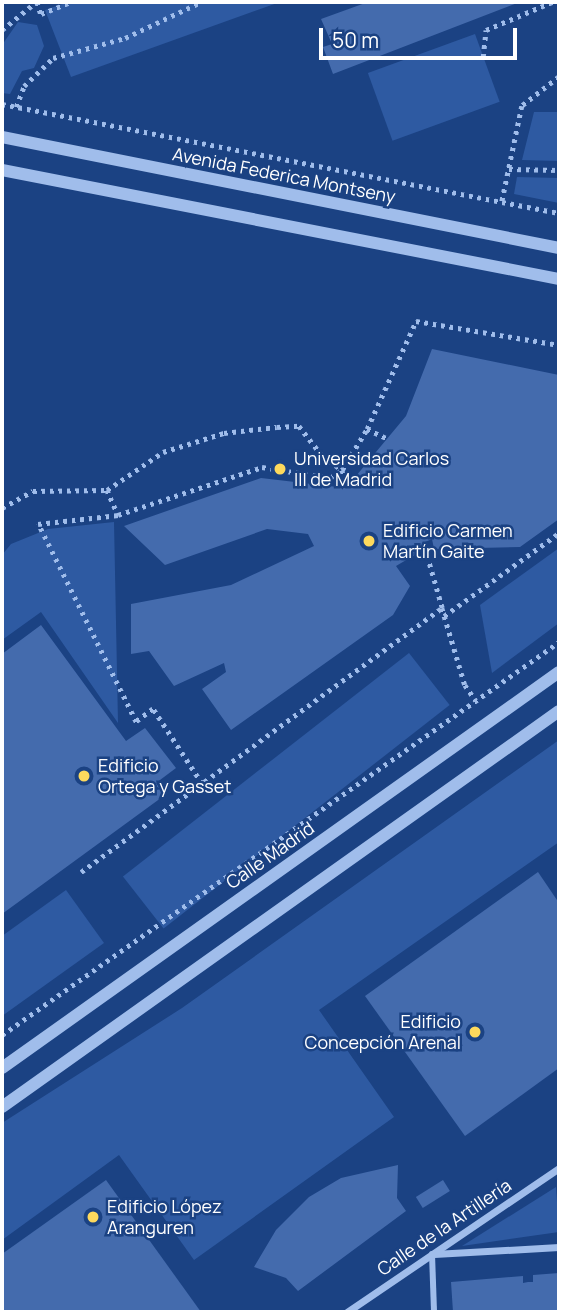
<!DOCTYPE html>
<meta charset="utf-8">
<style>
body{margin:0}
#map{position:relative;width:561px;height:1314px;overflow:hidden;background:#1b4283;font-family:Manrope,sans-serif}
div>[style]{position:absolute}
[style*='--x']{left:calc(var(--x)*1px);top:calc(var(--y)*1px);width:calc(var(--w)*1px);rotate:calc(var(--a)*1deg)}
.green>*{inset:0;background:#2e5aa2;transform-origin:0 0}
.building>*{inset:0;background:#446bad;transform-origin:0 0}
.path>*{height:4.5px;margin-top:-2.25px;transform-origin:0;background:repeating-linear-gradient(90deg,#a0bdeb 0 3.5px,transparent 0 8.5px)}
.pedestrian>*{height:6px;margin:-3px;padding:0 3px;transform-origin:3px;border-radius:3px;background:#a0bdeb}
.minor>*{height:7px;margin:-3.5px;padding:0 3.5px;transform-origin:3.5px;border-radius:3.5px;background:#a0bdeb}
.tertiary>*{height:12px;margin:-6px;padding:0 6px;transform-origin:6px;border-radius:6px;background:#a0bdeb}
.dots>*{width:19px;height:19px;translate:-50% -50%;box-sizing:border-box;border:4px solid #1b4283;border-radius:50%}
span{translate:-50% -50%;white-space:nowrap;text-align:center;line-height:1.15;-webkit-text-stroke:5px #1b4283;paint-order:stroke}
.street-label{font-size:18px;color:#fff}
.poi-label{font-size:18px;color:#fff}
.left{translate:0 -50%;text-align:left}
.right{translate:-100% -50%;text-align:right}
.frame{position:absolute;inset:0;border:4px solid #fff;pointer-events:none}
.scale{position:absolute;left:319px;top:28px;width:198px;height:32px;box-sizing:border-box;border:4px solid #fff;border-top:0;padding-left:9px;font-size:21px;line-height:24px;white-space:nowrap;color:#fff;-webkit-text-stroke:5px #1b4283;paint-order:stroke}
</style>
<div id="map">
<div class="green">
<i style="clip-path:polygon(68px 2px,280px 2px,71px 77px,45px 10px)"></i>
<i style="clip-path:polygon(18px 22px,37px 25px,44px 46px,34px 68px,22px 71px,10px 94px,2px 93px,2px 45px)"></i>
<i style="left:475px;top:34px;width:72px;height:114px;rotate:70deg"></i>
<i style="clip-path:polygon(534px 112px,559px 112px,559px 161px,522px 160px)"></i>
<i style="clip-path:polygon(517px 177px,559px 178px,559px 203px,514px 194px)"></i>
<i style="clip-path:polygon(114px 522px,118px 723px,41px 612px,2px 640px,2px 555px,11px 544px,48px 529px)"></i>
<i style="clip-path:polygon(559px 548px,559px 623px,492px 673px,480px 605px)"></i>
<i style="left:409px;top:653px;width:66px;height:363px;rotate:52deg"></i>
<i style="clip-path:polygon(559px 740px,559px 842px,319px 1010px,394px 1117px,194px 1260px,119px 1155px,2px 1240px,2px 1123px,182px 1008px)"></i>
<i style="clip-path:polygon(66px 890px,104px 943px,2px 1016px,2px 936px)"></i>
<i style="clip-path:polygon(556px 1187px,559px 1232px,462px 1246px)"></i>
</div>
<div class="building">
<i style="clip-path:polygon(368px 2px,520px 2px,333px 74px,323px 47px,332px 44px,321px 19px)"></i>
<i style="clip-path:polygon(432px 349px,559px 375px,559px 519px,520px 547px,434px 549px,432px 539px,423px 543px,425px 549px,396px 566px,410px 586px,393px 615px,231px 730px,202px 689px,226px 672px,224px 663px,174px 686px,149px 651px,131px 654px,131px 604px,231px 585px,314px 546px,308px 534px,267px 529px,165px 565px,124px 526px,261px 478px,346px 488px,406px 416px)"></i>
<i style="clip-path:polygon(41px 625px,126px 741px,145px 728px,176px 768px,156px 783px,165px 795px,2px 914px,2px 654px)"></i>
<i style="clip-path:polygon(538px 872px,559px 903px,559px 1068px,465px 1136px,365px 996px)"></i>
<i style="clip-path:polygon(398px 1165px,397px 1198px,406px 1211px,298px 1291px,286px 1278px,254px 1267px,276px 1230px,309px 1197px,341px 1178px)"></i>
<i style="clip-path:polygon(106px 1180px,201px 1312px,2px 1312px,2px 1254px)"></i>
<i style="left:443px;top:1180px;width:13px;height:32px;rotate:58deg"></i>
<i style="clip-path:polygon(559px 1273px,559px 1312px,453px 1312px,451px 1282px,523px 1276px,523px 1283px,528px 1282px,533px 1282px,533px 1275px)"></i>
</div>
<div class="path">
<i style="--x:37;--y:2;--w:13;--a:72"></i>
<i style="--x:41;--y:14;--w:32;--a:-22"></i>
<i style="--x:2;--y:30;--w:44;--a:-39.5"></i>
<i style="--x:483;--y:57;--w:27;--a:-84"></i>
<i style="--x:486;--y:30;--w:72;--a:-23"></i>
<i style="--x:559;--y:77;--w:47;--a:141.9"></i>
<i style="--x:522;--y:106;--w:98;--a:101.8"></i>
<i style="--x:502;--y:202;--w:58;--a:10.9"></i>
<i style="--x:2;--y:104;--w:510;--a:11.09"></i>
<i style="--x:16;--y:107;--w:22;--a:-69"></i>
<i style="--x:24;--y:86;--w:40;--a:-44"></i>
<i style="--x:53;--y:58;--w:75;--a:-15.5"></i>
<i style="--x:125;--y:38;--w:84;--a:-25.3"></i>
<i style="--x:509;--y:169;--w:50;--a:1.1"></i>
<i style="--x:367;--y:429;--w:23;--a:25"></i>
<i style="--x:107;--y:490;--w:27;--a:66"></i>
<i style="--x:2;--y:508;--w:35;--a:-29"></i>
<i style="--x:33;--y:491;--w:74;--a:-0.8"></i>
<i style="--x:107;--y:490;--w:68;--a:-34.2"></i>
<i style="--x:163;--y:452;--w:64;--a:-17.3"></i>
<i style="--x:224;--y:433;--w:53;--a:-6.5"></i>
<i style="--x:277;--y:427;--w:22;--a:-3"></i>
<i style="--x:299;--y:426;--w:37;--a:52"></i>
<i style="--x:322;--y:455;--w:25;--a:37"></i>
<i style="--x:342;--y:470;--w:48;--a:-58.6"></i>
<i style="--x:367;--y:429;--w:119;--a:-65.6"></i>
<i style="--x:416;--y:321;--w:145;--a:9.5"></i>
<i style="--x:442;--y:608;--w:80;--a:73.4"></i>
<i style="--x:465;--y:685;--w:19;--a:55"></i>
<i style="--x:444;--y:616;--w:142;--a:-35.8"></i>
<i style="--x:202;--y:784;--w:90;--a:-123.2"></i>
<i style="--x:153;--y:709;--w:21;--a:143"></i>
<i style="--x:136;--y:722;--w:221;--a:-116.3"></i>
<i style="--x:38;--y:524;--w:81;--a:-6.4"></i>
<i style="--x:118;--y:515;--w:152;--a:-18.4"></i>
<i style="--x:262;--y:467;--w:69;--a:9.2"></i>
<i style="--x:330;--y:478;--w:14;--a:-34"></i>
<i style="--x:342;--y:470;--w:18;--a:77"></i>
<i style="--x:81;--y:872;--w:447;--a:-36.2"></i>
<i style="--x:442;--y:608;--w:61;--a:-106.1"></i>
<i style="--x:2;--y:1035;--w:682;--a:-35.21"></i>
</div>
<div class="pedestrian">
<i style="--x:432;--y:1254;--w:58;--a:88"></i>
</div>
<div class="minor">
<i style="--x:434;--y:1254;--w:125;--a:-3.2"></i>
<i style="--x:347;--y:1312;--w:256;--a:-34.2"></i>
</div>
<div class="tertiary">
<i style="--x:2;--y:137;--w:568;--a:11.27"></i>
<i style="--x:2;--y:170;--w:568;--a:11.07"></i>
<i style="--x:2;--y:1068;--w:683;--a:-35.41"></i>
<i style="--x:2;--y:1107;--w:683;--a:-35.41"></i>
</div>
<div class="dots">
<i style="left:280px;top:469px;background:#fdd95d"></i>
<i style="left:369px;top:541px;background:#fdd95d"></i>
<i style="left:84px;top:776px;background:#fdd95d"></i>
<i style="left:475px;top:1032px;background:#fdd95d"></i>
<i style="left:93px;top:1217px;background:#fdd95d"></i>
</div>
<div class="street-label">
<span style="left:284px;top:175px;rotate:11deg">Avenida Federica Montseny</span>
<span style="left:270px;top:855px;rotate:-35deg">Calle Madrid</span>
<span style="left:444px;top:1227px;rotate:-34deg">Calle de la Artillería</span>
</div>
<div class="poi-label">
<span class="left" style="left:294px;top:469px">Universidad Carlos<br>III de Madrid</span>
<span class="left" style="left:383px;top:541px">Edificio Carmen<br>Martín Gaite</span>
<span class="left" style="left:98px;top:776px">Edificio<br>Ortega y Gasset</span>
<span class="right" style="left:461px;top:1032px">Edificio<br>Concepción Arenal</span>
<span class="left" style="left:107px;top:1217px">Edificio López<br>Aranguren</span>
</div>
<div class="frame"></div>
<div class="scale">50 m</div>
</div>
